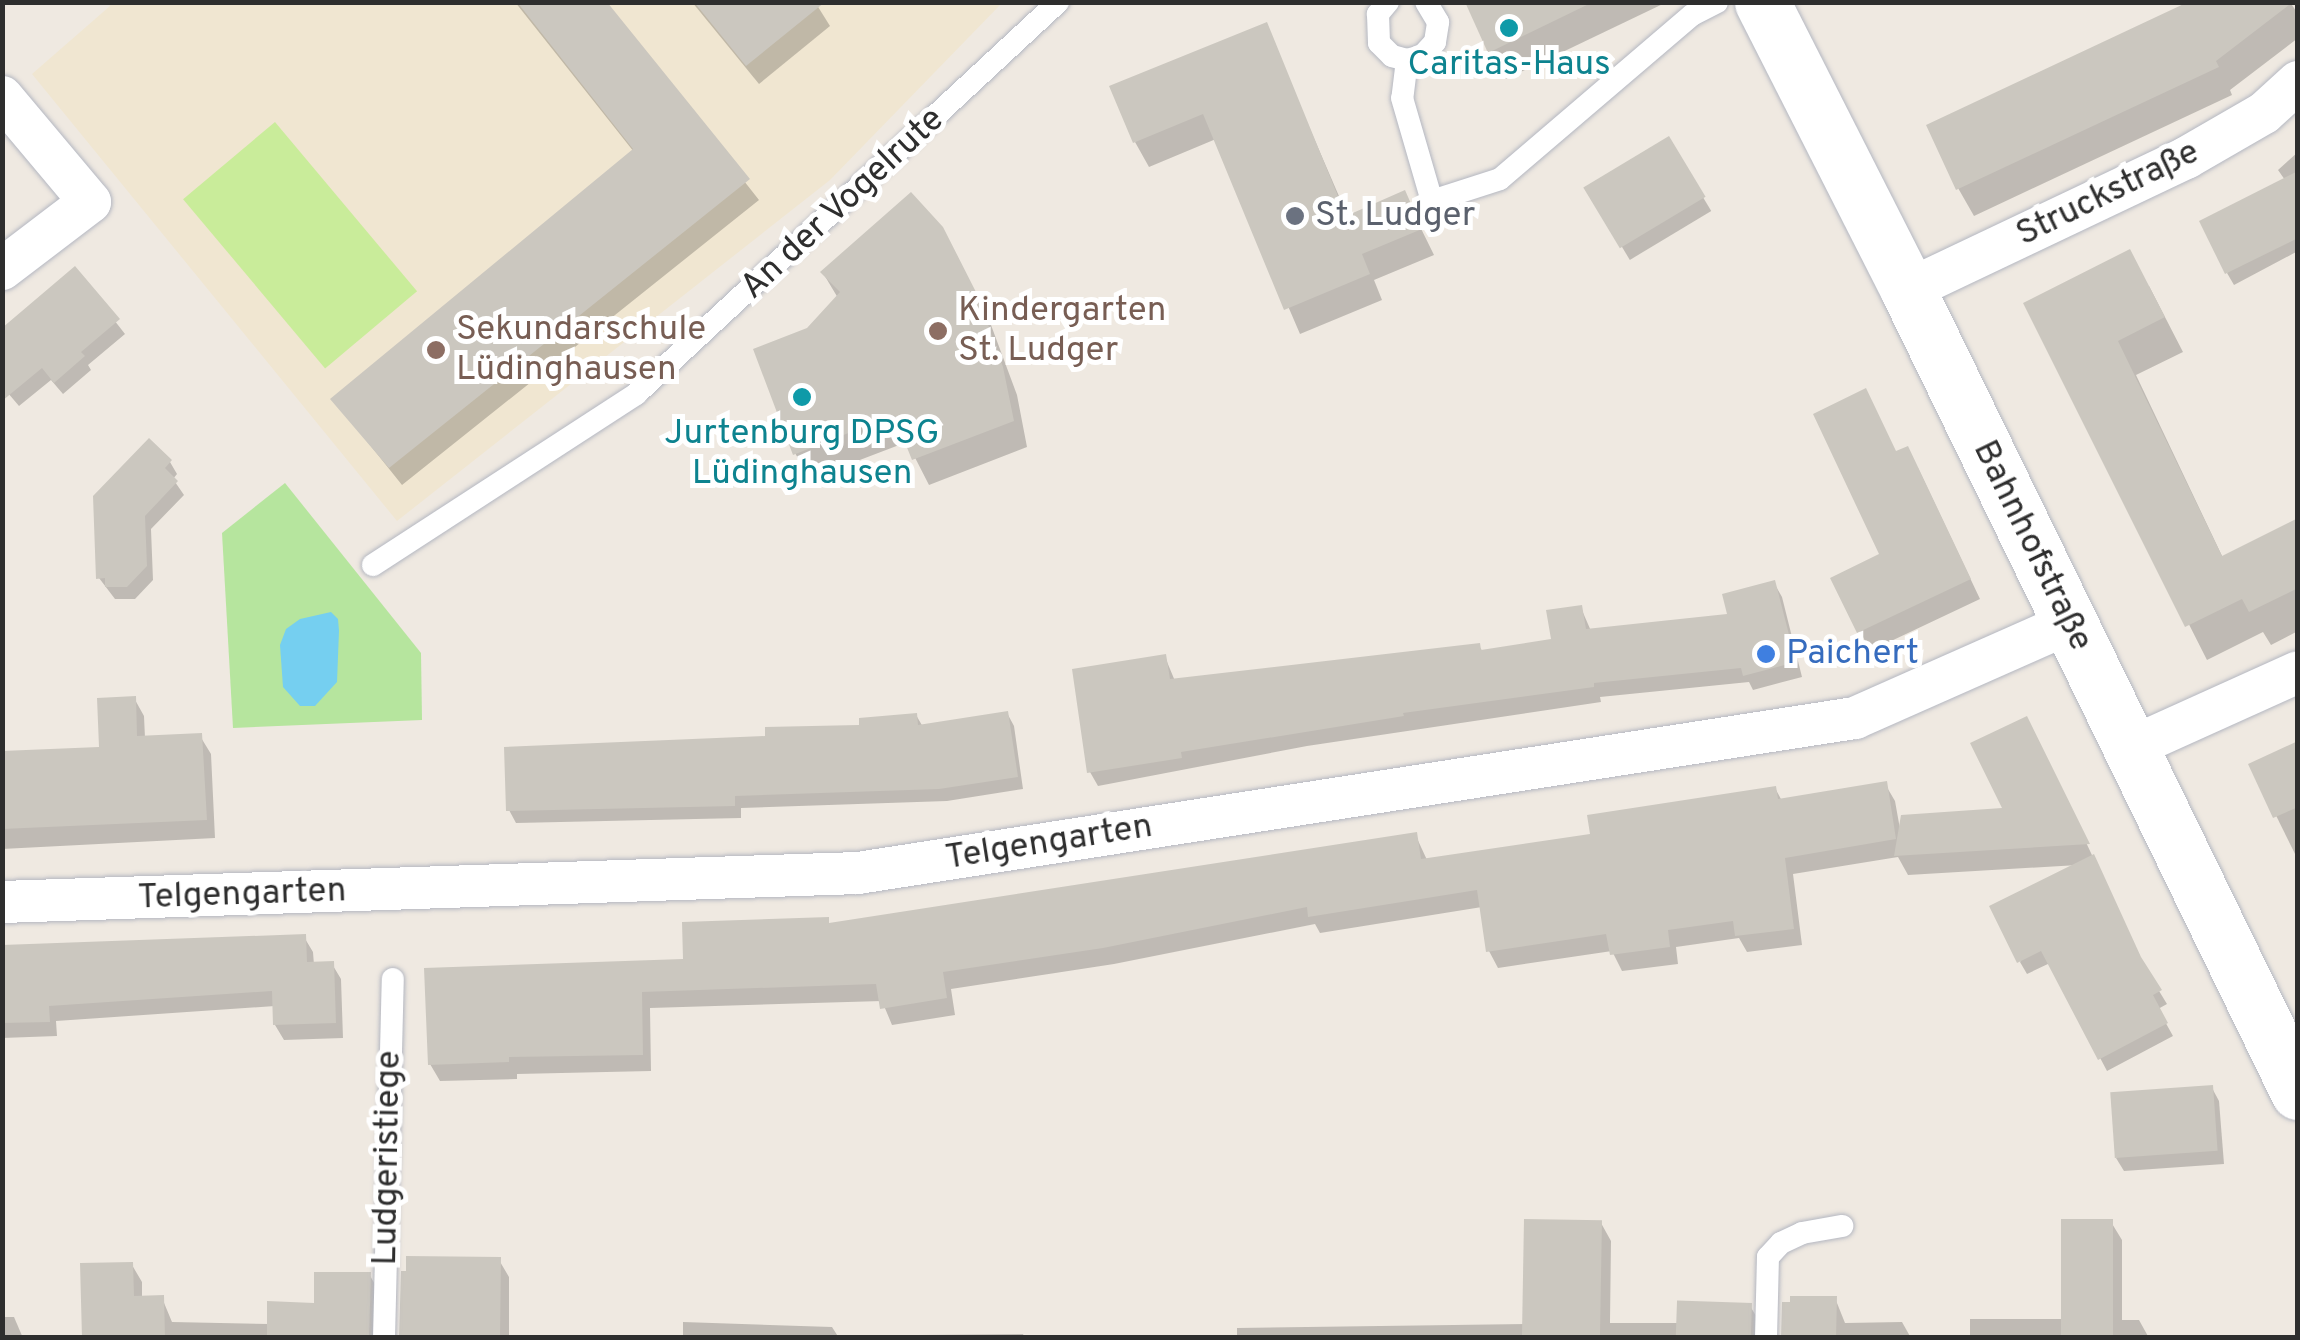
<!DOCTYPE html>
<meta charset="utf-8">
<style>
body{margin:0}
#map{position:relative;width:2300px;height:1340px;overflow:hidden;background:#efe9e1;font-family:Overpass,sans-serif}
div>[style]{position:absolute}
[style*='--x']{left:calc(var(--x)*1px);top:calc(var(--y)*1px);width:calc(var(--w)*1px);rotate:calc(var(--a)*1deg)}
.education>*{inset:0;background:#f0e6d1}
.green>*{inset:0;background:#b6e59e}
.pitch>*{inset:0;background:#c9ec9a;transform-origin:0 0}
.water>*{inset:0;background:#75cff0}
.shadow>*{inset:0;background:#0003;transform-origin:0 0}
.building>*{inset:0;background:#cbc7bf;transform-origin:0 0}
.roads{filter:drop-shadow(0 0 2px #b4b7c1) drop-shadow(0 0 2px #b4b7c1)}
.lane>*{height:22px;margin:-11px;padding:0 11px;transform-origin:11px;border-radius:11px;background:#fff}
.street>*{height:42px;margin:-21px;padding:0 21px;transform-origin:21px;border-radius:21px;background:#fff}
.secondary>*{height:55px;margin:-27.5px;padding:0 27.5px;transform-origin:27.5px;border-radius:27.5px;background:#fff}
.dots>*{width:28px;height:28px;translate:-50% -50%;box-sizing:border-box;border:5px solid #fff;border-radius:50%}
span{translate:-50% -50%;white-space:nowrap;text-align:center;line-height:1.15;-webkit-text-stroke:10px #fff;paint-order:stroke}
.culture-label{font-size:35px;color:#0d838f}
.street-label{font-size:35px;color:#2e2e2e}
.worship-label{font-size:35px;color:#5b616d}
.left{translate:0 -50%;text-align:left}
.education-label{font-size:35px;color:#785e54}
.shop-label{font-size:35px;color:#366cbe}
.frame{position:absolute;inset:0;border:5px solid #2e2e2e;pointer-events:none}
</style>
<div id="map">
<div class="education">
<i style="clip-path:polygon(108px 3px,1002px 3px,830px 180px,397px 521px,32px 74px,110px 6px)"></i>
</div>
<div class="green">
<i style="clip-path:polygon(285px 483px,421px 653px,422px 720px,233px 728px,222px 533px)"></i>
</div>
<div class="pitch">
<i style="left:275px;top:122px;width:221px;height:120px;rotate:50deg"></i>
</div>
<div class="water">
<i style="clip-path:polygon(331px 612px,338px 619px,339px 631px,337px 682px,315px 706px,300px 706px,283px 687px,280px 645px,286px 629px,300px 619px)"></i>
</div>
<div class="shadow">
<i style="clip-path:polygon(515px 2px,603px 2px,759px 200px,402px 485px,334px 400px,634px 152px)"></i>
<i style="clip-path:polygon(692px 2px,815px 2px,830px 26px,759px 84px)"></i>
<i style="clip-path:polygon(1467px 2px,1667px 2px,1506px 79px)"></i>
<i style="clip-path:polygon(2290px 2px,2298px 14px,2298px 38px,2230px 90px,2232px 95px,1974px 216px,1958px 188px)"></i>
<i style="clip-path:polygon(1265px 25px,1348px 217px,1404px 194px,1434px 255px,1374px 280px,1382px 300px,1300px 334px,1216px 139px,1149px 167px,1135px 142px)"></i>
<i style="left:1668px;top:139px;width:84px;height:95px;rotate:59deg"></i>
<i style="clip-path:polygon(2298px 152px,2298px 251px,2234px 285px,2227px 273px,2285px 180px,2278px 170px)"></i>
<i style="clip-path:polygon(957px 256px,991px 325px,1017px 395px,1027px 447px,929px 485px,907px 442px,810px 479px,795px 453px,809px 330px,838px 298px,823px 273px)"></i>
<i style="clip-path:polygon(75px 270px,125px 334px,88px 365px,91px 370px,63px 394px,51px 380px,19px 406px,2px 386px,2px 325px,5px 329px)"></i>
<i style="clip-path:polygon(2149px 286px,2183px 352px,2136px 375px,2223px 558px,2298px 540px,2298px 631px,2271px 645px,2263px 632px,2207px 660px,2027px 304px)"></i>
<i style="clip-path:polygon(149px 442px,170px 462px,177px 474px,173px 479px,184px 495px,151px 529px,153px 580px,135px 599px,115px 599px,99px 578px)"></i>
<i style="clip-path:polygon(1897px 454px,1918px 468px,1980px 599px,1870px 651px,1834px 579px,1883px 555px)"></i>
<i style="clip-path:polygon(1774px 583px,1782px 597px,1802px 677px,1753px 690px,1749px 682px,1600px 697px,1601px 702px,1307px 746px,1098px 786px,1090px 772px,1165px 657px,1175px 681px,1479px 646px,1483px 652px,1554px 641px,1581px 608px,1591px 631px,1730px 616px)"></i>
<i style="clip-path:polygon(134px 698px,144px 716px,145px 738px,200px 736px,211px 754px,215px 838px,2px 849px,2px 753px,102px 749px)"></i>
<i style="clip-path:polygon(1007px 713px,1014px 726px,1023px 789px,947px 801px,741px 808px,741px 818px,516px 823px,509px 810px,768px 738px,862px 728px,916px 715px,923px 727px)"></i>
<i style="clip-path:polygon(2037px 738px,2145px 968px,2167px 1004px,2158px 1009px,2173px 1036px,2107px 1071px,2050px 963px,2027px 974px,2020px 962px,2078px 865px,1908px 875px,1898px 857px,1793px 874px,1802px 945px,1747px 952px,1739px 938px,1676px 947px,1678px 964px,1622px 971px,1612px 951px,1498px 968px,1489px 951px,1482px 907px,1320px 933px,1315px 924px,1114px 964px,951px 989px,955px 1015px,892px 1025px,882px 1001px,650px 1008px,651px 1071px,517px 1074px,517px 1079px,440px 1081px,430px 1064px,685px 962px,827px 920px,831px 926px,1415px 834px,1427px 860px,1593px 836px,1775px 788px,1782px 801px,1885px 784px,1895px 801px,1900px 829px,2006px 810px)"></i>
<i style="clip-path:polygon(2298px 744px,2298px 860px,2251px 765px)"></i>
<i style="clip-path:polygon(304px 937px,313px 952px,314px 965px,332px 964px,341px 979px,343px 1038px,284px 1040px,275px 1025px,275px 1006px,56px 1021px,57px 1036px,2px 1038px,2px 948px)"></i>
<i style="clip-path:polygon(2212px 1088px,2219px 1101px,2224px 1164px,2124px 1171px,2116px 1158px)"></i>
<i style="clip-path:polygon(2111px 1222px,2122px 1240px,2122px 1320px,2139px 1320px,2149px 1338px,1970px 1338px,1970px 1319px,2064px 1319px)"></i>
<i style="clip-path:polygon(1601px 1223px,1611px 1241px,1610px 1323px,1679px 1323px,1750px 1306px,1761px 1324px,1761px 1338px,1100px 1338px,1237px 1336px,1237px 1328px,1526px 1324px)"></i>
<i style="clip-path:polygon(499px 1260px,509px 1277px,509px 1335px,683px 1335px,683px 1322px,832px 1327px,839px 1338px,401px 1338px)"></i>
<i style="clip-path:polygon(132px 1265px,142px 1282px,142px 1298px,162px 1298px,172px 1322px,269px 1324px,316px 1305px,369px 1274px,379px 1291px,378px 1338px,84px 1338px)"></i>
<i style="clip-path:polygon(1835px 1298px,1845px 1323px,1902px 1322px,1911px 1338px,1782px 1338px)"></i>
<i style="clip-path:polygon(2px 1317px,14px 1317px,23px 1338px,2px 1338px)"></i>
<i style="clip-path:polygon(1023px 1334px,1025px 1338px,917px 1338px,917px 1335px)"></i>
</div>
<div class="building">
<i style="clip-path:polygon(517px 2px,607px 2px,750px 179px,389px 468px,330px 399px,633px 149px)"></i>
<i style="clip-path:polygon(694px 2px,825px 2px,746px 66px)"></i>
<i style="clip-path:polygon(1465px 2px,1593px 2px,1488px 53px)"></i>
<i style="clip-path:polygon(2188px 2px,2293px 2px,2216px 61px,2219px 67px,1956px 190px,1926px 125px)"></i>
<i style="clip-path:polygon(1267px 22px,1346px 216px,1405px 190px,1422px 229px,1362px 254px,1370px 274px,1284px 310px,1203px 114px,1133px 143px,1109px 86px)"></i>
<i style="left:1669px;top:136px;width:71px;height:100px;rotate:59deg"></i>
<i style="clip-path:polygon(2298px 171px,2298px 238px,2225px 274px,2199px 221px)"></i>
<i style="clip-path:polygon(911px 192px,943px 227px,978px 296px,1003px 367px,1014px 421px,912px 460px,894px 415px,793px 455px,753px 349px,807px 328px,840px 292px,820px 272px)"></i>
<i style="clip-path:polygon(2130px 249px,2165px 317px,2118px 341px,2222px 556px,2298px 518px,2298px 588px,2249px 612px,2242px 599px,2185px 627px,2023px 303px)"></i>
<i style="clip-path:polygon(75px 266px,120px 319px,81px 352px,85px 356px,54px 383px,42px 368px,2px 401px,2px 328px)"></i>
<i style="clip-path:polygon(1866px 388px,1896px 451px,1908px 446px,1971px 579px,1857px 633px,1830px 578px,1879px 554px,1813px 414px)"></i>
<i style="clip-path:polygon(149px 438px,172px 460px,165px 468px,178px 481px,145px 516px,147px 566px,127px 587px,105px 587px,105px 578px,96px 579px,93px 496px)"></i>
<i style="clip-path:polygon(1775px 580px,1796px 662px,1743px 676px,1741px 668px,1594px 683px,1594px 687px,1403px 713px,1404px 716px,1181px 752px,1182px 758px,1087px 773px,1072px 669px,1166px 654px,1170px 679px,1480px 643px,1481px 650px,1551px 639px,1546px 610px,1582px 605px,1586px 629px,1727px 614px,1722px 594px)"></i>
<i style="clip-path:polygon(136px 696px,137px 736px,202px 733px,207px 820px,2px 829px,2px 751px,99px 747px,97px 698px)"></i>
<i style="clip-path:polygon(1008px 711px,1018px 777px,939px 789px,735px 796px,735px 806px,506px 811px,504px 747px,765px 736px,765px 727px,859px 725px,859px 718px,917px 713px,918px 725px)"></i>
<i style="clip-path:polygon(2027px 716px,2090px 844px,1894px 856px,1901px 815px,2002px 808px,1970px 743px)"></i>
<i style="clip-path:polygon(2298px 741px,2298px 807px,2273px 818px,2248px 764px)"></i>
<i style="clip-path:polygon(1887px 781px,1896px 839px,1785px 858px,1794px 929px,1735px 936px,1733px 921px,1668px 930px,1670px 947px,1610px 955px,1606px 934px,1486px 952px,1477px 890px,1308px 917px,1307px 907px,1103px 948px,943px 972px,947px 998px,880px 1009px,876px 984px,642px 992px,643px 1055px,509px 1057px,509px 1062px,428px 1065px,424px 968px,683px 959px,682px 922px,829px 917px,829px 923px,1417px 832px,1421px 859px,1590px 834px,1587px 815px,1776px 786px,1778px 799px)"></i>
<i style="clip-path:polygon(2094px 854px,2141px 957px,2162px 990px,2153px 995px,2168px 1023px,2098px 1060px,2041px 951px,2017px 963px,1989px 906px)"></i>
<i style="clip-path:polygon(306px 934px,307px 962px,334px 961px,336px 1023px,273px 1025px,272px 991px,49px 1006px,50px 1022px,2px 1023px,2px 945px)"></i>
<i style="left:2213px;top:1085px;width:66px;height:103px;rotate:86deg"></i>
<i style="left:1524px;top:1219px;width:78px;height:119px;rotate:1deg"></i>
<i style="left:2113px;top:1219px;width:119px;height:52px;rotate:90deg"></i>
<i style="clip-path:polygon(406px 1256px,501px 1257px,500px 1338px,399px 1338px,401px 1271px,406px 1271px)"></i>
<i style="clip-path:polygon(133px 1262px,134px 1296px,164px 1295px,165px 1338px,82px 1338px,80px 1263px)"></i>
<i style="clip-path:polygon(314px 1272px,371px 1272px,369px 1338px,267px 1338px,267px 1301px,314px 1303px)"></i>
<i style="clip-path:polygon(1790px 1296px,1837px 1296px,1836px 1338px,1781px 1338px,1782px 1302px,1790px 1302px)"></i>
<i style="left:1752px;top:1303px;width:35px;height:75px;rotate:92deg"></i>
</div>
<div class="roads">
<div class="lane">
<i style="--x:1388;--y:2;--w:16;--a:130"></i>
<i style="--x:1378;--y:14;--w:29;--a:88"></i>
<i style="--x:1379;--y:43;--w:18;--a:45"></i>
<i style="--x:1392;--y:56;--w:16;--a:15"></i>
<i style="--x:1407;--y:60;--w:16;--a:-15"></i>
<i style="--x:1422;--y:56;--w:19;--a:-47"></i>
<i style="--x:1435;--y:42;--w:20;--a:-81"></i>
<i style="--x:1438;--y:22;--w:23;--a:-121"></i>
<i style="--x:1407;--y:60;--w:38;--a:97"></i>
<i style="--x:1402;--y:98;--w:107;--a:73.8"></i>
<i style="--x:1432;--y:201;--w:71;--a:-17.9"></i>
<i style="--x:1500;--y:179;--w:253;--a:-40.5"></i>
<i style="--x:1692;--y:15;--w:28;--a:-27"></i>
<i style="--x:373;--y:565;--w:314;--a:-33"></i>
<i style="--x:636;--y:394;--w:576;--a:-42.89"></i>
<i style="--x:384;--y:1338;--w:359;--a:-88.6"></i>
<i style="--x:1766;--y:1338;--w:81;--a:-88.6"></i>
<i style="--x:1768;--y:1257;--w:19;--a:-47"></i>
<i style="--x:1781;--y:1243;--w:23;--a:-25"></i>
<i style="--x:1802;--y:1233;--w:41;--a:-9.9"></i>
</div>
<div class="street">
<i style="--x:2;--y:97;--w:137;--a:50"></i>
<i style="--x:90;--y:202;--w:111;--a:142.7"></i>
<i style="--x:1908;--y:290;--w:308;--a:-25.4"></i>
<i style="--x:2186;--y:158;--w:90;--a:-30"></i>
<i style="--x:2264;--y:113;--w:46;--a:-42.4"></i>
<i style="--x:2130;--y:748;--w:184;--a:-24.3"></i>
<i style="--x:2;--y:902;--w:856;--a:-1.94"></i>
<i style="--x:858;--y:873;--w:1009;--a:-8.84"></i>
<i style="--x:1855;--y:718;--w:234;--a:-23.9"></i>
</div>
<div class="secondary">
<i style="--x:1762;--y:2;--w:323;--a:63.1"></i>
<i style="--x:1908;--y:290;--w:892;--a:64.07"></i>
</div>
</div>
<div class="dots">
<i style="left:1509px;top:28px;background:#0f9aa8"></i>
<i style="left:1295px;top:216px;background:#6b7280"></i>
<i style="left:938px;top:331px;background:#8d6e63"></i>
<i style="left:436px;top:350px;background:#8d6e63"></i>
<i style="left:802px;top:397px;background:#0f9aa8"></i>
<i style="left:1766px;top:654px;background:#3f7fe0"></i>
</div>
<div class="culture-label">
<span style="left:1509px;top:65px">Caritas-Haus</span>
<span style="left:802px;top:454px">Jurtenburg DPSG<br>Lüdinghausen</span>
</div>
<div class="street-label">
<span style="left:2108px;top:194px;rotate:-26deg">Struckstraße</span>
<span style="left:843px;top:204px;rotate:-43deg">An der Vogelrute</span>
<span style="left:2032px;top:546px;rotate:64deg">Bahnhofstraße</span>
<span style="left:1049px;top:843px;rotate:-9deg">Telgengarten</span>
<span style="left:242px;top:895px;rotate:-2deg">Telgengarten</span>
<span style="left:388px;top:1158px;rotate:-89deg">Ludgeristiege</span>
</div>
<div class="worship-label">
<span class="left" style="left:1315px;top:216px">St. Ludger</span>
</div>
<div class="education-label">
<span class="left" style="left:958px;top:331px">Kindergarten<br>St. Ludger</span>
<span class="left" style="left:456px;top:350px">Sekundarschule<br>Lüdinghausen</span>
</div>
<div class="shop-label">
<span class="left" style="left:1786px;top:654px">Paichert</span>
</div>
<div class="frame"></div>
</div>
